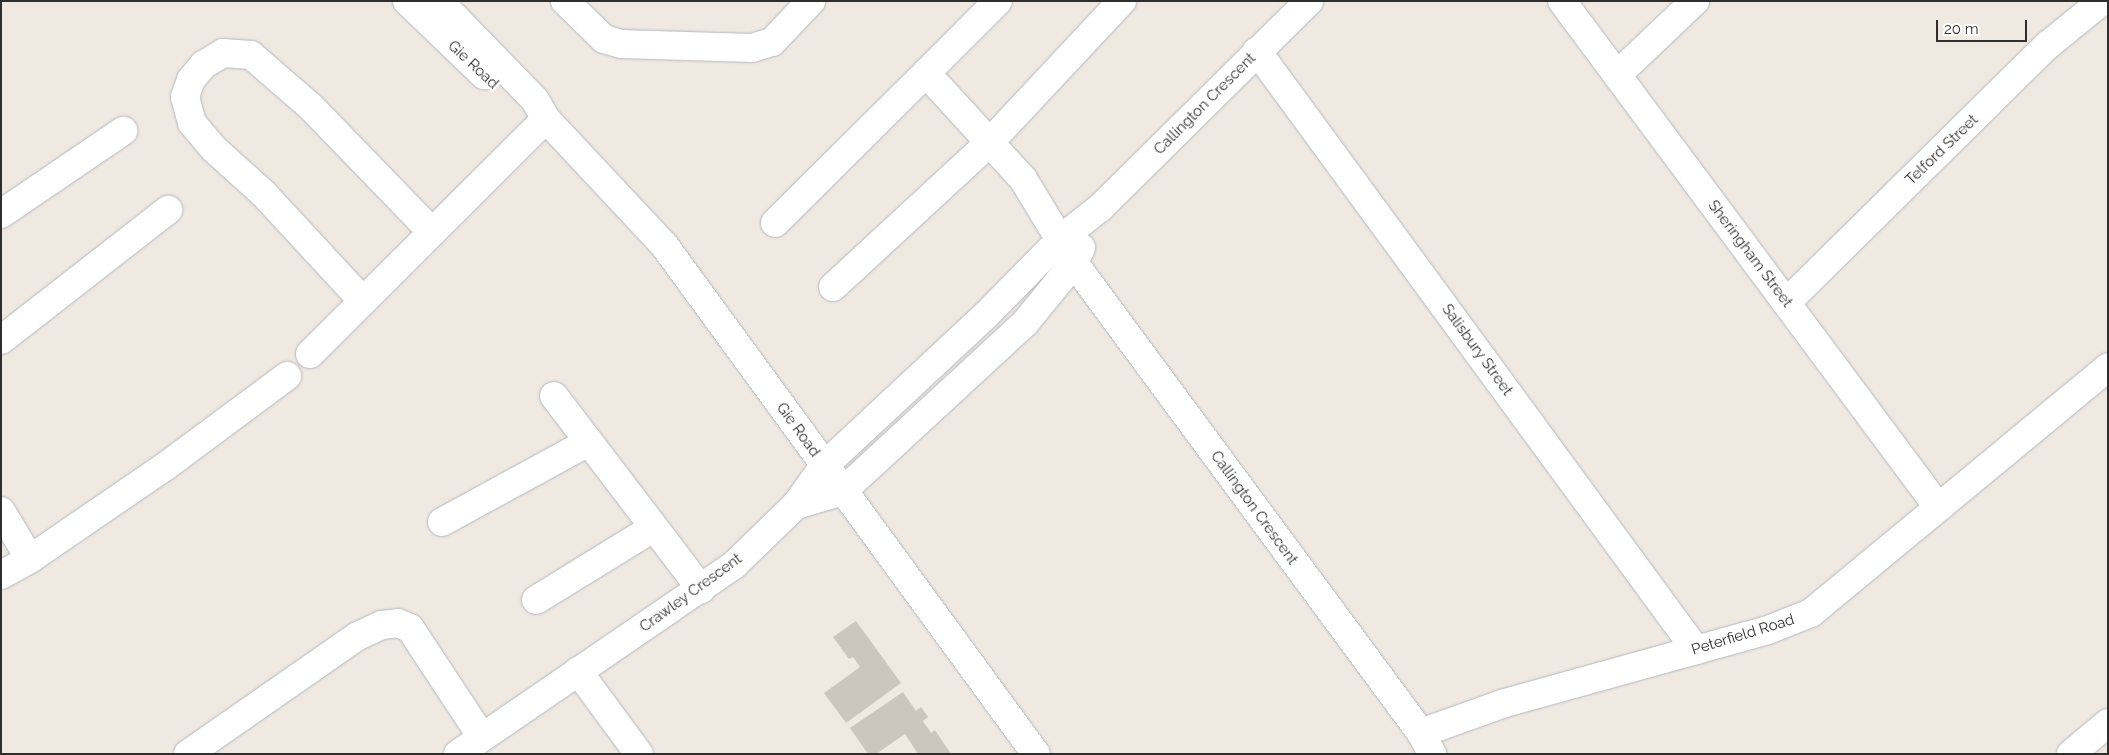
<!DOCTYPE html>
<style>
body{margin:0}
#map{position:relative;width:2109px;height:755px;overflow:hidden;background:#efe9e1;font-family:Raleway,sans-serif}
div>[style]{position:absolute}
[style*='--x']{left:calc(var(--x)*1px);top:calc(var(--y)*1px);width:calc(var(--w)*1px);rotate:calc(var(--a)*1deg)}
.building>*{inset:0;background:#cbc7bf}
.roads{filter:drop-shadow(0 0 1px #b4b7c1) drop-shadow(0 0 1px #b4b7c1)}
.street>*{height:28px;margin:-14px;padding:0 14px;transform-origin:14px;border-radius:14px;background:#fff}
.secondary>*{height:28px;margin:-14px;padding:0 14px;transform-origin:14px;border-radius:14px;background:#fff}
span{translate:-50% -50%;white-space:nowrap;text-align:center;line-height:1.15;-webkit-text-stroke:5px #fff;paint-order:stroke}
.street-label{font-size:15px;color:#2e2e2e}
.frame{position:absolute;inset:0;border:2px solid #2e2e2e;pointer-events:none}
.scale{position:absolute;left:1936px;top:20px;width:91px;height:22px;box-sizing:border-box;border:2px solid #2e2e2e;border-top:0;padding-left:6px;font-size:15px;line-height:18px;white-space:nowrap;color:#2e2e2e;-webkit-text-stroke:4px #fff;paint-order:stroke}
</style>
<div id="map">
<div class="building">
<i style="clip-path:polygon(856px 621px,901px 683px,846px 723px,824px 693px,860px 667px,853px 657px,849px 659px,833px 637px)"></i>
<i style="clip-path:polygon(903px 692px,916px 711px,921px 707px,928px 717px,923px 721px,931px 733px,935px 730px,951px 754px,918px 754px,905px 734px,876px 754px,868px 754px,850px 728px)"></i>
</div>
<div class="roads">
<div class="street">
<i style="--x:565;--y:1;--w:54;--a:44.3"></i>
<i style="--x:604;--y:39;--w:18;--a:16"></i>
<i style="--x:621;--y:44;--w:131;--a:1.7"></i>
<i style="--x:752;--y:48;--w:21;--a:-17"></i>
<i style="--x:772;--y:42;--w:57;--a:-46.4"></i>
<i style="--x:998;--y:1;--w:102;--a:135"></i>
<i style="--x:926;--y:73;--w:144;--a:47.5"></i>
<i style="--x:1023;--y:179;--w:98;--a:58.7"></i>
<i style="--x:1074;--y:263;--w:584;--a:53.56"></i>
<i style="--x:1421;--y:733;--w:24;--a:62"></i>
<i style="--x:1562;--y:1;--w:630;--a:53.38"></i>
<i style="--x:1257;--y:51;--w:743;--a:53.76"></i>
<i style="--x:1617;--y:75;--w:108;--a:-43.5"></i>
<i style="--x:1;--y:214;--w:148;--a:-34.2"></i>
<i style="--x:775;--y:223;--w:213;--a:-44.8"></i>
<i style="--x:833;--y:287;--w:212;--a:-42.7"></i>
<i style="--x:989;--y:143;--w:195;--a:-46.9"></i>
<i style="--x:362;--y:300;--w:144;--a:-132.8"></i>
<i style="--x:264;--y:194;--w:67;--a:-138"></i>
<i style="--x:214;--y:149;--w:34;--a:-130"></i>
<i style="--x:192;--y:123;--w:27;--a:-105"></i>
<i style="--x:185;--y:97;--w:18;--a:-71"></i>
<i style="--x:191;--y:80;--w:19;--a:-51"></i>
<i style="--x:203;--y:65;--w:23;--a:-31"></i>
<i style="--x:223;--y:53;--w:28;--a:4"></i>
<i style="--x:251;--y:55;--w:79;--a:40.9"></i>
<i style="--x:311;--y:107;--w:174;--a:45.9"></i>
<i style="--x:1786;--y:303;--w:368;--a:-44.6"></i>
<i style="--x:2048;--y:45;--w:70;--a:-39.2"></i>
<i style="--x:1;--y:340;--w:212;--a:-37.9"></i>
<i style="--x:310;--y:354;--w:333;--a:-44.9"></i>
<i style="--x:554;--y:396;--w:243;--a:52.7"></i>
<i style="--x:796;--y:505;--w:49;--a:-16.6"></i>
<i style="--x:843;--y:491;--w:248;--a:-42.7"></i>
<i style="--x:1025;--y:323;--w:77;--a:-50.8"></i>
<i style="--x:1074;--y:263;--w:17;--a:-65"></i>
<i style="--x:1;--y:511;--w:56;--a:58.9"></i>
<i style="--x:30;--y:559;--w:33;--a:151"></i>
<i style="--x:442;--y:522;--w:167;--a:-28.6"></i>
<i style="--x:30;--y:559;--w:165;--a:-34.4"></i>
<i style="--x:166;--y:466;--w:151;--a:-36.6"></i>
<i style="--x:536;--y:600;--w:137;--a:-31.6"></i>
<i style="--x:578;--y:671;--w:103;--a:53.7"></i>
<i style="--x:1421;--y:733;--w:89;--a:-19.7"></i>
<i style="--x:1505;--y:703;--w:273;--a:-15.5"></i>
<i style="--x:1768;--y:630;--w:46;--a:-21.6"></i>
<i style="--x:1811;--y:613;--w:386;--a:-39.6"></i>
<i style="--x:188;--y:754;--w:207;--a:-34.8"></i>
<i style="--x:358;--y:636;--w:26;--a:-25"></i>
<i style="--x:382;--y:625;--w:16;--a:-7"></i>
<i style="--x:398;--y:623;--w:13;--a:23"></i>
<i style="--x:410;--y:628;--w:131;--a:56.6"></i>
<i style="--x:458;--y:754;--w:335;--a:-34.4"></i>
<i style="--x:734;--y:565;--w:86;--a:-44.1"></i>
<i style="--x:796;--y:505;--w:48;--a:-54.3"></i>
<i style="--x:824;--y:466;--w:220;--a:-43"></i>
<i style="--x:985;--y:316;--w:110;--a:-45.4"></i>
<i style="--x:1062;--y:238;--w:50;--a:-38.5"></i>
<i style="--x:1101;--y:207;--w:293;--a:-44.7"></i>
<i style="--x:2071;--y:754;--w:48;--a:-40"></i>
</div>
<div class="secondary">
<i style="--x:407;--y:1;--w:107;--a:43.9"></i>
<i style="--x:439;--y:1;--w:138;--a:45.9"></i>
<i style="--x:535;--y:100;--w:22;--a:60"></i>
<i style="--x:546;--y:119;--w:173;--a:46.9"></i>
<i style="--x:664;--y:245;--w:630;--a:53.84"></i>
</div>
</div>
<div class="street-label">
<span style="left:473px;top:65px;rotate:43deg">Gie Road</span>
<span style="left:1205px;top:104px;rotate:-45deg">Callington Crescent</span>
<span style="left:1942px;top:150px;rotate:-44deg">Telford Street</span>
<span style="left:1750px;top:254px;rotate:53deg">Sheringham Street</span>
<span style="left:1477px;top:350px;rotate:54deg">Salisbury Street</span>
<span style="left:798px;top:430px;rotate:54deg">Gie Road</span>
<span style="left:1254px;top:508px;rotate:54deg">Callington Crescent</span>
<span style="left:691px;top:593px;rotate:-36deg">Crawley Crescent</span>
<span style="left:1743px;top:635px;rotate:-17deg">Peterfield Road</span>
</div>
<div class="frame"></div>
<div class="scale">20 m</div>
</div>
